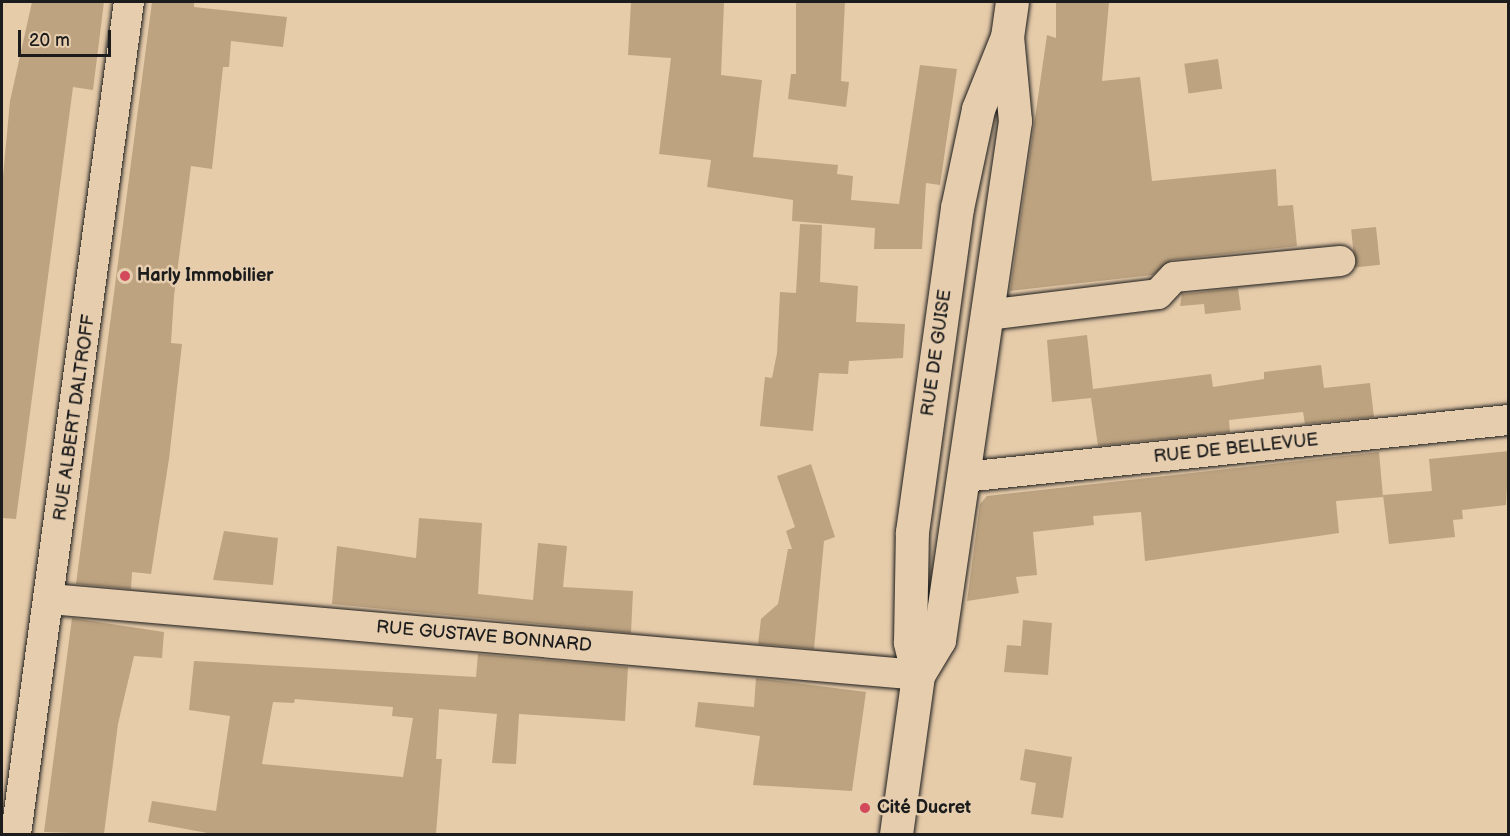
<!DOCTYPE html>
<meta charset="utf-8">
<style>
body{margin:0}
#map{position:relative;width:1510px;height:836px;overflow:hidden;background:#e7ccaa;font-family:"Balsamiq Sans",sans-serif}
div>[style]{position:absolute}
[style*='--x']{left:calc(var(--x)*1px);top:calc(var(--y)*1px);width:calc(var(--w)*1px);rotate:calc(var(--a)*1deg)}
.building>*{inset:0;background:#bda380;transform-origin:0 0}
.roads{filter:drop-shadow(0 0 2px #1c1c1c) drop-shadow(0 0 2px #1c1c1c)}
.minor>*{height:30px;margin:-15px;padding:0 15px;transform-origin:15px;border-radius:15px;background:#e6cdae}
.major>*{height:33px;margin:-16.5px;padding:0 16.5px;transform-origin:16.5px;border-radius:16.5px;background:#e6cdae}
.dots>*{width:16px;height:16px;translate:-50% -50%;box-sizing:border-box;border:3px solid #e6cdae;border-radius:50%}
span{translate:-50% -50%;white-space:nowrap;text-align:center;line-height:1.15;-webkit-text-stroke:5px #e6cdae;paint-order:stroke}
.poi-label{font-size:18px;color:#1c1c1c;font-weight:700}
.left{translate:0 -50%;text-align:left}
.street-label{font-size:18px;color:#1c1c1c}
.frame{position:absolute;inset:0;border:3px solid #1c1c1c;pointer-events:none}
.scale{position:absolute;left:18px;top:30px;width:93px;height:27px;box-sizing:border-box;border:3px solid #1c1c1c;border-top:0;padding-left:8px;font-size:18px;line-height:21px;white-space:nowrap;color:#1c1c1c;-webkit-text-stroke:4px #e6cdae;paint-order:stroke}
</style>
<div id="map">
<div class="building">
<i style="clip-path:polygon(32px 2px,104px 2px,93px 90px,73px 87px,16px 519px,2px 518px,2px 187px,10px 101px)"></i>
<i style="clip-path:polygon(152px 2px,194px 2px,194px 7px,287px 17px,283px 47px,231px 41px,229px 67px,223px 67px,212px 169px,191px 166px,174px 296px,171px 343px,182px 344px,169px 459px,151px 574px,132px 572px,131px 589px,76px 584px)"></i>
<i style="clip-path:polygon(631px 2px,724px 2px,721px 75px,762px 80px,753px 157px,838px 165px,837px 174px,853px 176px,851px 200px,899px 204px,920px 65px,957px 69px,940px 185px,926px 183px,922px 249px,874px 249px,875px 228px,792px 221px,793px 200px,707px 187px,711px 160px,659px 154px,671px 58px,628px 55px)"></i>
<i style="clip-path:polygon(796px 2px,845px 2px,841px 81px,849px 82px,846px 107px,788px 99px,791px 74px,796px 74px)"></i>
<i style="clip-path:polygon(1056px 2px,1109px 2px,1102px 81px,1140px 77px,1152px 181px,1276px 169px,1278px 206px,1293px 205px,1297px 246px,1172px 260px,1153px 275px,1010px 291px,1047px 35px,1056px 38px)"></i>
<i style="left:1218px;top:59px;width:30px;height:34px;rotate:82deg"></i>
<i style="clip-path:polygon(800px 224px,822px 225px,820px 282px,858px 286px,856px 322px,905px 324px,903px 358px,849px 361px,848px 374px,819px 373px,813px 431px,760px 426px,765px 377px,772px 378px,777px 353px,780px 292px,796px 293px)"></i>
<i style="left:1376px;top:227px;width:38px;height:25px;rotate:84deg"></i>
<i style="clip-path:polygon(1238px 288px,1241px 310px,1205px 314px,1204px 304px,1180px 306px,1182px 294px)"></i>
<i style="clip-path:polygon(1087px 335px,1093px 389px,1211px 374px,1213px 387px,1264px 379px,1264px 372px,1321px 365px,1324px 388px,1370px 383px,1374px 417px,1305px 424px,1303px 412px,1229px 420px,1230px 432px,1098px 446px,1091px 398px,1052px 402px,1047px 340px)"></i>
<i style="clip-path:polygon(1509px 451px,1506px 505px,1462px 510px,1463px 519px,1453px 520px,1455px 537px,1389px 544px,1383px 495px,1432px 491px,1429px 459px)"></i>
<i style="clip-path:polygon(1379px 452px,1383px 497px,1336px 501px,1339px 533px,1145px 561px,1141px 512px,1093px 516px,1094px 525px,1033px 532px,1037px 575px,1016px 577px,1019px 593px,967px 601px,980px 504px,987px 496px)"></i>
<i style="clip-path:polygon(811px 464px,835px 537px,824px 541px,814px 649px,758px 644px,761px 619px,778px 604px,788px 549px,792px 549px,786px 531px,795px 527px,777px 476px)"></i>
<i style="clip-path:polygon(419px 518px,482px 523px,478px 594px,533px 600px,538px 543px,567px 546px,563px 587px,633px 591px,631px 633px,332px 604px,337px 546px,416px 558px)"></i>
<i style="clip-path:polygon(224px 531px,278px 538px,273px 585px,213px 580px)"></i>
<i style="clip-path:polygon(72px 618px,164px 632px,162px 658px,134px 656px,118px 724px,104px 834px,44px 832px)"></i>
<i style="clip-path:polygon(1023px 620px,1052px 623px,1048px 675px,1004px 672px,1007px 645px,1021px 646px)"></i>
<i style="clip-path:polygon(evenodd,478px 654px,628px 667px,625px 721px,519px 714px,516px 764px,492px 763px,497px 714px,439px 709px,436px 759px,442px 759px,436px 834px,213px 834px,148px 822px,152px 801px,216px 811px,230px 716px,189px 710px,194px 661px,476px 677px,478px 654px,295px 699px,393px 707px,392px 716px,413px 718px,403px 777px,262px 764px,273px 702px,294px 703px,295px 699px)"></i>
<i style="clip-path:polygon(756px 678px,866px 692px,852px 791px,753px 785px,760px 736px,695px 727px,698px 702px,754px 707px)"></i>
<i style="clip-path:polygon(1025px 749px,1072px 757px,1063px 818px,1031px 814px,1036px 783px,1020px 780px)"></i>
</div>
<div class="roads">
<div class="minor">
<i style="--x:987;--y:315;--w:172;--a:-7"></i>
<i style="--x:1158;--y:294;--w:23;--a:-47"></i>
<i style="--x:1174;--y:277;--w:167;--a:-5.5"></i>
<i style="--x:964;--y:477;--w:547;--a:-5.98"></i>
<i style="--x:50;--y:599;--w:871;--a:5"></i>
<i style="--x:16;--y:834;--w:840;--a:-82.27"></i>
</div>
<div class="major">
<i style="--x:918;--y:675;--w:41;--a:-59"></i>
<i style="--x:939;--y:640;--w:525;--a:-81.67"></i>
<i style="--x:1015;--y:121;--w:84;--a:-95.4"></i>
<i style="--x:1007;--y:37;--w:35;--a:-82"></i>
<i style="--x:896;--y:834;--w:161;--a:-82.1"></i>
<i style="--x:918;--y:675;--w:34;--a:-104"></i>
<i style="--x:910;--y:642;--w:110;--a:-89"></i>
<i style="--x:912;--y:532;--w:327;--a:-82.1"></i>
<i style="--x:957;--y:208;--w:101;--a:-78"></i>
<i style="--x:978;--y:109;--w:78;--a:-68.1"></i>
</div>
</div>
<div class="dots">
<i style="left:125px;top:276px;background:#d1495b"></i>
<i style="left:865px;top:808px;background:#d1495b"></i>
</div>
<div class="poi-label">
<span class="left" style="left:137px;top:276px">Harly Immobilier</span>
<span class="left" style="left:877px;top:808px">Cité Ducret</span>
</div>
<div class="street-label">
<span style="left:937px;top:353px;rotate:-82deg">RUE DE GUISE</span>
<span style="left:75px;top:418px;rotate:-82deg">RUE ALBERT DALTROFF</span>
<span style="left:1236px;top:449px;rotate:-6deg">RUE DE BELLEVUE</span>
<span style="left:484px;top:637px;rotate:5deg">RUE GUSTAVE BONNARD</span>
</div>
<div class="frame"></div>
<div class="scale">20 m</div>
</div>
